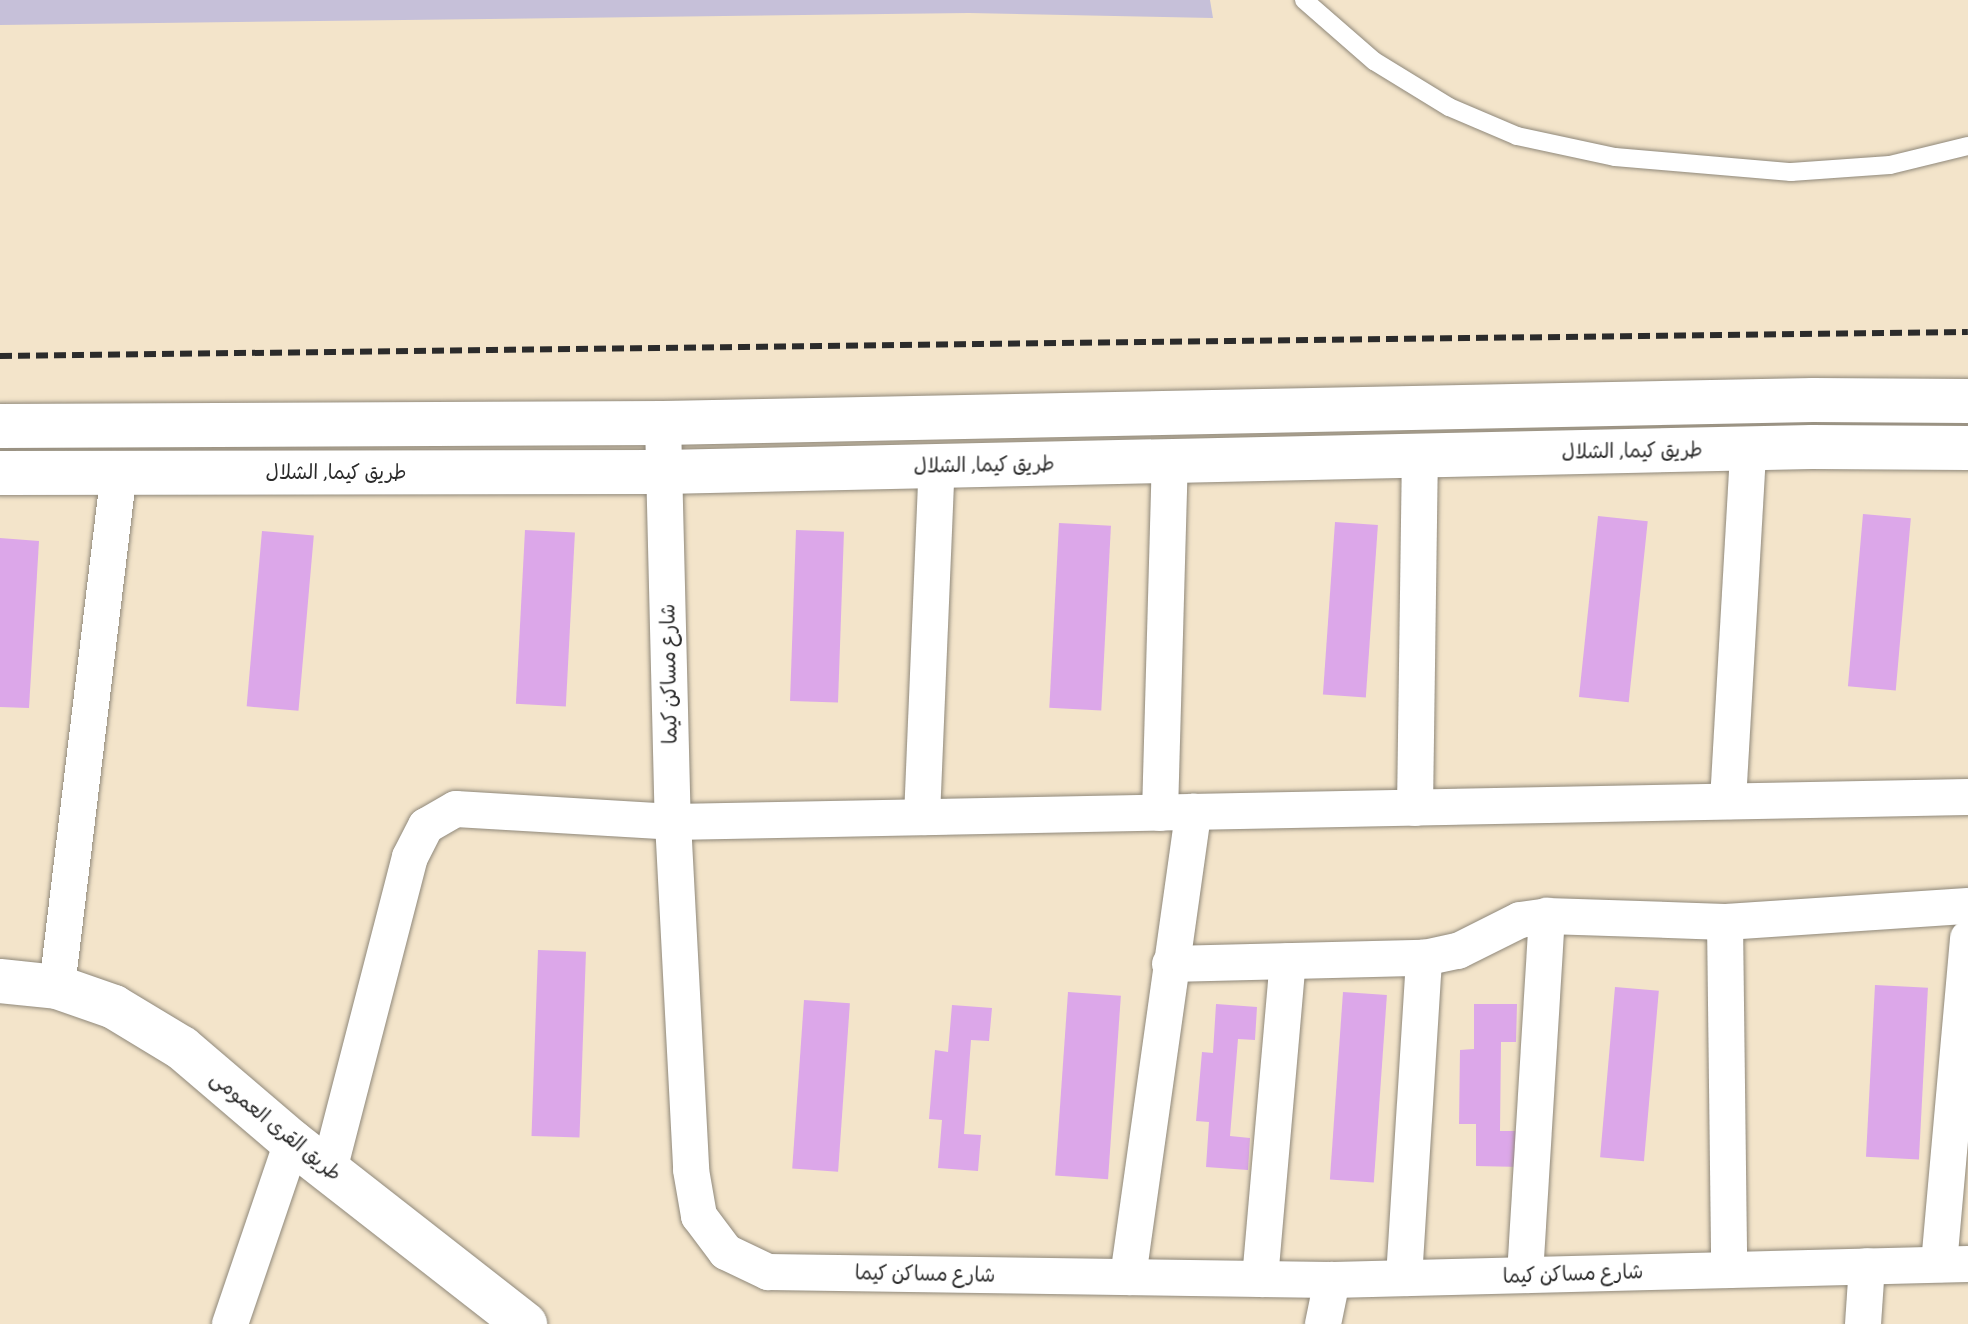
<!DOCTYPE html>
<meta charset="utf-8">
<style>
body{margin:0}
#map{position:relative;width:1968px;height:1324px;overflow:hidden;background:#f3e4ca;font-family:Pangolin,"Playpen Sans Arabic",sans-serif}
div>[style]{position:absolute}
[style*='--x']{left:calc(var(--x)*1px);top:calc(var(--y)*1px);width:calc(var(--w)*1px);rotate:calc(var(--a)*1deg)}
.industrial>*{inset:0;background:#c6c0d9}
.building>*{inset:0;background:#dca7e9;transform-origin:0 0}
.roads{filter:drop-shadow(0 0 2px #8f887a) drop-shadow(0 0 2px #8f887a)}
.service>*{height:18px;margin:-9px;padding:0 9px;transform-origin:9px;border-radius:9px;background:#fff}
.minor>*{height:36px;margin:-18px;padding:0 18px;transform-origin:18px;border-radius:18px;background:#fff}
.tertiary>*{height:44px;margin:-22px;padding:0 22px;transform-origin:22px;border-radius:22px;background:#fff}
.trunk>*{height:44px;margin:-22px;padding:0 22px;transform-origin:22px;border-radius:22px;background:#fff}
.rail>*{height:6px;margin-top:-3px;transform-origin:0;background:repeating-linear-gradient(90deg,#2b2b2b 0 12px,transparent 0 18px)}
span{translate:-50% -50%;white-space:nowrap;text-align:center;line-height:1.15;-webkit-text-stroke:7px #fff;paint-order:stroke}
.street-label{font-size:20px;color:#2b2b2b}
</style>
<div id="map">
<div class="industrial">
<i style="clip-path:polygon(0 0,1210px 0,1213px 18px,969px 13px,0 25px)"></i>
</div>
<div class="building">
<i style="left:1863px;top:514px;width:48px;height:173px;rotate:5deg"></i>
<i style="left:1598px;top:516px;width:50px;height:182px;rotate:6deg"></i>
<i style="left:1335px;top:522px;width:43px;height:173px;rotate:4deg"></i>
<i style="left:1059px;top:523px;width:52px;height:185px;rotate:3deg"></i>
<i style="left:525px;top:530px;width:50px;height:174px;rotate:3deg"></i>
<i style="left:796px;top:530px;width:48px;height:171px;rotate:2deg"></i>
<i style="left:262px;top:531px;width:52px;height:176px;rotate:5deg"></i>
<i style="clip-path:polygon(0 538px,39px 541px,29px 708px,0 707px)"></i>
<i style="left:538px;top:950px;width:48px;height:186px;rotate:2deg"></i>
<i style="left:1875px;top:985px;width:53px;height:172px;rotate:3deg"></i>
<i style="left:1615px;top:987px;width:44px;height:171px;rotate:5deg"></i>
<i style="left:1068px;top:992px;width:53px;height:184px;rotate:4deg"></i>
<i style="left:1343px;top:992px;width:44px;height:188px;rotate:4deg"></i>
<i style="left:804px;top:1000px;width:46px;height:169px;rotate:4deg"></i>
<i style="clip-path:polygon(1216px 1004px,1257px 1007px,1255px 1040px,1238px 1039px,1230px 1136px,1250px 1138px,1248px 1170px,1206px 1167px,1209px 1122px,1196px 1121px,1202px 1052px,1213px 1053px)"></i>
<i style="clip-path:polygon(1474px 1004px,1517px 1004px,1516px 1042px,1501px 1042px,1500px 1131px,1521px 1131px,1521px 1167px,1476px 1166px,1476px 1124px,1459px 1124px,1460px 1050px,1474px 1049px)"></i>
<i style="clip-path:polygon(952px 1005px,992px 1008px,989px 1041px,971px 1040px,964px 1134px,981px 1135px,978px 1171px,938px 1168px,942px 1120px,929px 1119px,935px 1050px,948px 1052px)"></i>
</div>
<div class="roads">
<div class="service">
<i style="--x:1304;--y:0;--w:93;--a:41.1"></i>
<i style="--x:1374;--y:61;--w:88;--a:31.5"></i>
<i style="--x:1449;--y:107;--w:74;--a:23.1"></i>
<i style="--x:1517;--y:136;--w:100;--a:12.1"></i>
<i style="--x:1615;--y:157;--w:177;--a:4.9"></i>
<i style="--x:1791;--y:172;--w:99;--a:-4"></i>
<i style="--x:1890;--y:165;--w:80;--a:-13.7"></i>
</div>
<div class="minor">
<i style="--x:663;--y:423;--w:399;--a:88.6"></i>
<i style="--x:673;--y:822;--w:348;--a:87"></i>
<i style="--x:691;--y:1170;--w:47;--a:80.1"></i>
<i style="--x:699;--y:1216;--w:45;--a:53.1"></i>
<i style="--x:726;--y:1252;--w:47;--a:25.5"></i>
<i style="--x:768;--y:1272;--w:564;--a:0.81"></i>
<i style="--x:1332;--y:1280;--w:636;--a:-1.44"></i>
<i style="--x:1728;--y:801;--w:353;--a:-86.7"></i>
<i style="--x:1415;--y:808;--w:352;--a:-89.2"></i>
<i style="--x:1160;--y:813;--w:352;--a:-88.4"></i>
<i style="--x:922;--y:817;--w:351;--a:-87.6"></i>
<i style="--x:1725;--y:922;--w:348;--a:89.3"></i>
<i style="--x:1170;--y:964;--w:254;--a:-1.4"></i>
<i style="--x:1424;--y:958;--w:35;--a:-12"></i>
<i style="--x:1458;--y:951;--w:69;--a:-26.6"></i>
<i style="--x:1520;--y:920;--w:27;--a:-8"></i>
<i style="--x:1547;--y:916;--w:178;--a:1.9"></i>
<i style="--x:1725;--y:922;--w:244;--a:-3.8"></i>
<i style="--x:57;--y:987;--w:520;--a:-83.15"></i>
<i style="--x:329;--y:1170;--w:323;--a:-75.5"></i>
<i style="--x:410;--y:857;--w:35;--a:-63"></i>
<i style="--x:426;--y:826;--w:34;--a:-30"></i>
<i style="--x:456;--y:809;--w:217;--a:3.4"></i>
<i style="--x:673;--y:822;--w:1295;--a:-1.11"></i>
<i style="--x:1939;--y:1264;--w:327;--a:-84.9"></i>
<i style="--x:1525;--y:1275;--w:360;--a:-86.5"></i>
<i style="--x:1128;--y:1277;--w:470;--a:-82"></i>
<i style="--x:1404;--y:1278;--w:321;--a:-86.4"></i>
<i style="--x:1260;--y:1279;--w:319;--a:-85"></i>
<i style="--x:230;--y:1324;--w:192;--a:-71.2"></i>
<i style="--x:1323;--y:1324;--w:45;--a:-78.4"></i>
<i style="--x:1863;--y:1324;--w:58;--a:-86.1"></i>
</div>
<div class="tertiary">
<i style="--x:0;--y:981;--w:57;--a:6"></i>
<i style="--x:57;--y:987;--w:60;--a:19.3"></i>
<i style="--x:114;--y:1007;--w:79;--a:31.1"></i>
<i style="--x:182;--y:1048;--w:145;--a:40.5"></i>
<i style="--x:292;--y:1142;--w:296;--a:38"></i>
</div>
<div class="trunk">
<i style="--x:0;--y:426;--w:663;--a:-0.26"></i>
<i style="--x:663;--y:423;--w:1150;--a:-1.15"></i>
<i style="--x:1813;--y:400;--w:155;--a:0.4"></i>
<i style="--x:0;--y:473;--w:664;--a:-0.09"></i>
<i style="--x:664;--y:472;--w:1148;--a:-1.25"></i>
<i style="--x:1812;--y:447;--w:156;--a:0.4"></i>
</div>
</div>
<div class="rail">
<i style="--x:0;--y:356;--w:1968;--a:-0.7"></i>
</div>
<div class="street-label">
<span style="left:1632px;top:451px;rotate:-1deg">طريق كيما, الشلال</span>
<span style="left:984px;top:465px;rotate:-1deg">طريق كيما, الشلال</span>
<span style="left:336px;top:472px">طريق كيما, الشلال</span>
<span style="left:669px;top:674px;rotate:-91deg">شارع مساكن كيما</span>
<span style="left:276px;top:1126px;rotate:39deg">طريق القرى العمومى</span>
<span style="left:925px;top:1274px;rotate:1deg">شارع مساكن كيما</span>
<span style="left:1573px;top:1274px;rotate:-2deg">شارع مساكن كيما</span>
</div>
</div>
